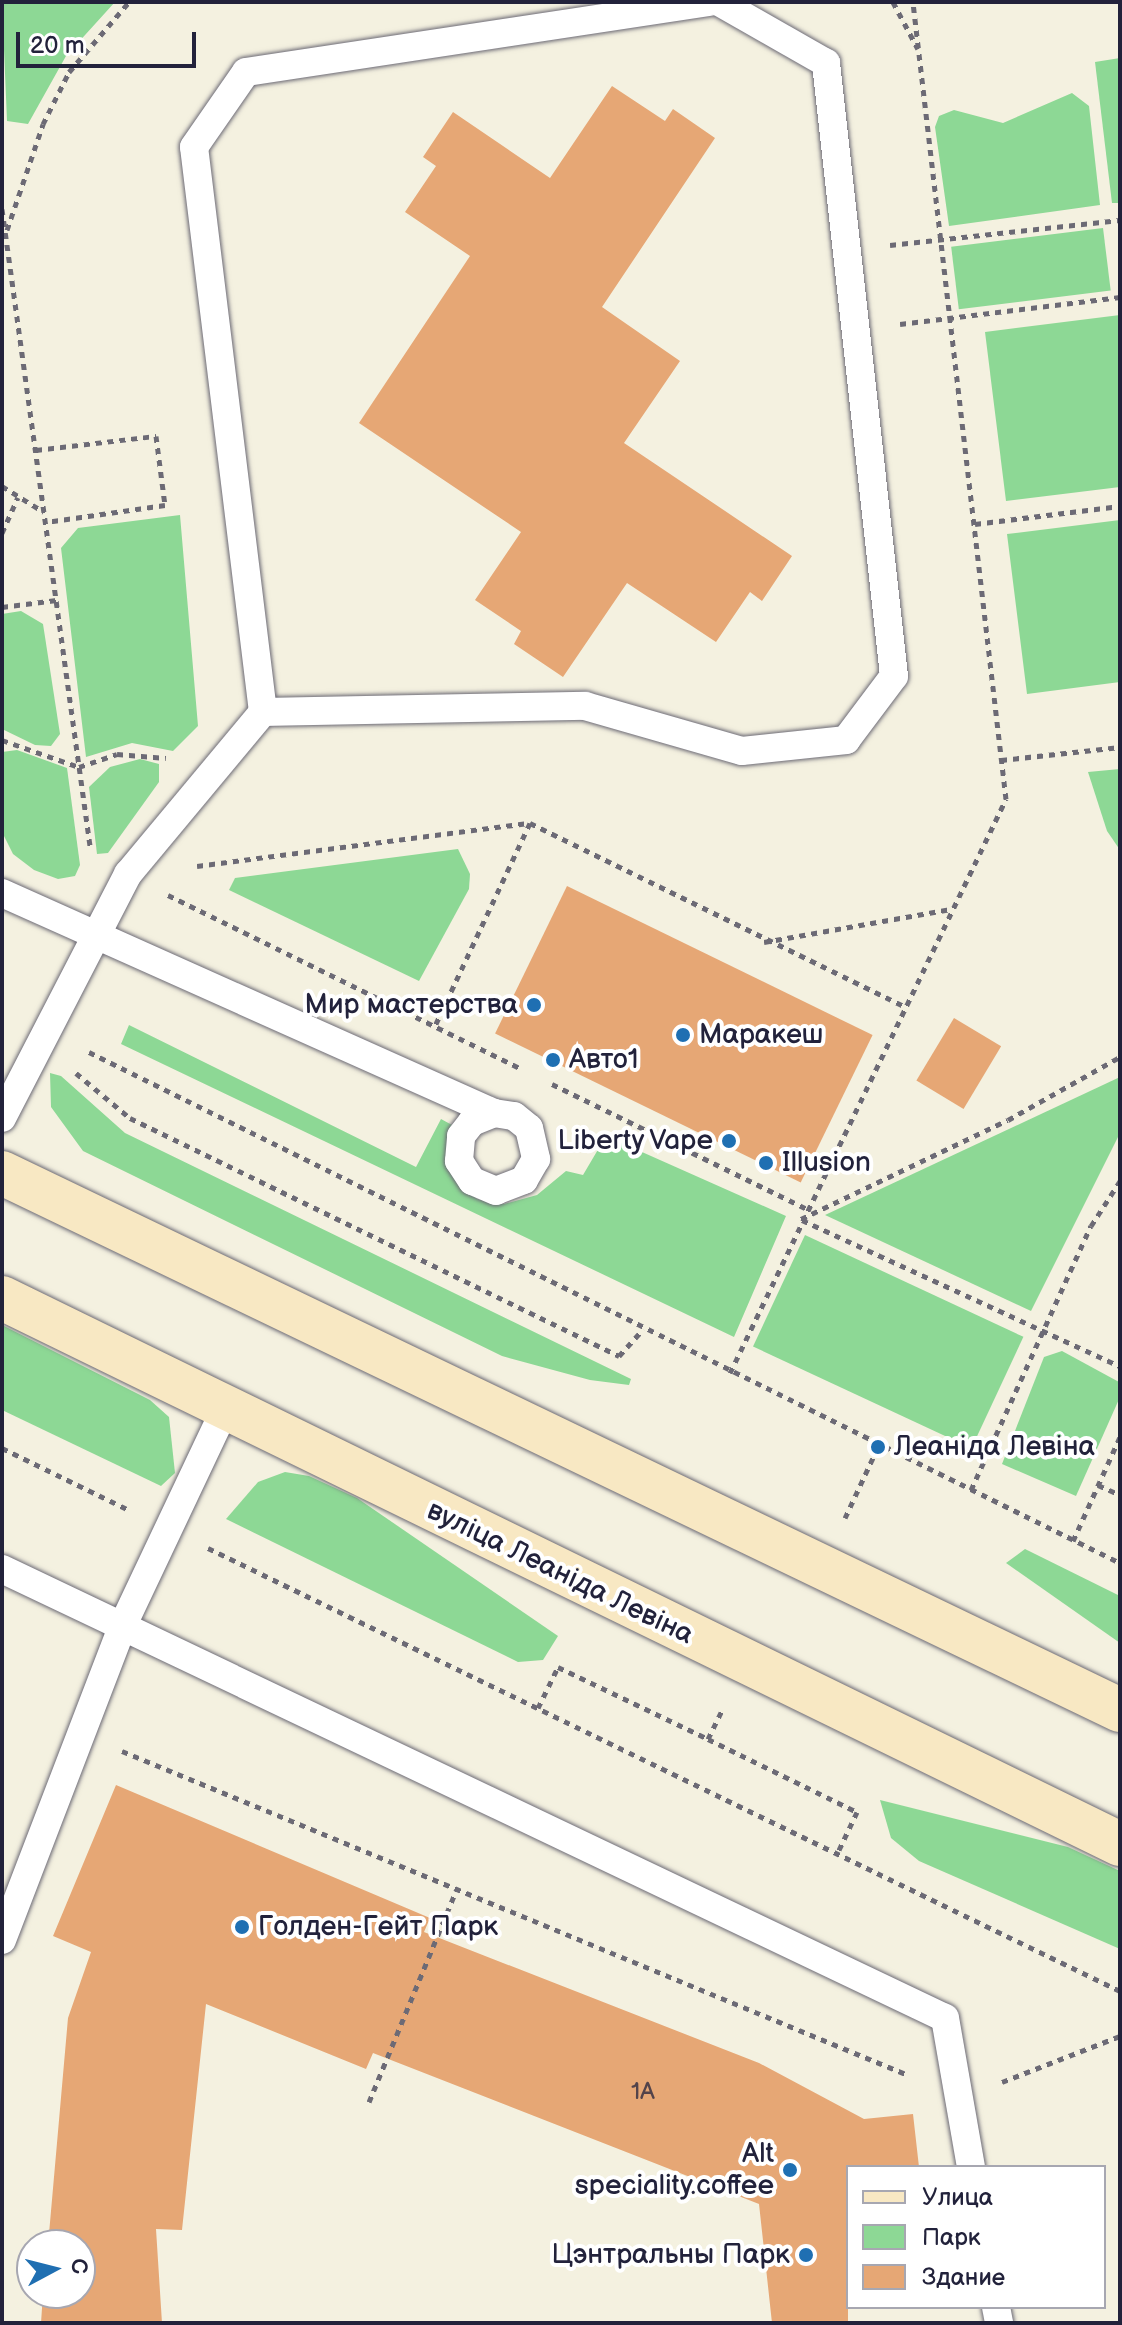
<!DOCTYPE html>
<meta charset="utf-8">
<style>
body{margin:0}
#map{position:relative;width:1122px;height:2325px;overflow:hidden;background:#f4f1e0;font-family:"Balsamiq Sans",sans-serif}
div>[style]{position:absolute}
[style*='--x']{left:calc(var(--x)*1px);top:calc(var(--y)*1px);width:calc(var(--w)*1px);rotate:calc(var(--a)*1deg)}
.green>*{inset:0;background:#8dd895;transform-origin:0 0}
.building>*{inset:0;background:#e6a775;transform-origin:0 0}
.path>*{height:5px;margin-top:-2.5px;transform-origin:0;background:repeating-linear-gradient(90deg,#6c6a75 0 6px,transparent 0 12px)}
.roads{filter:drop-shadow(0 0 2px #6c6a75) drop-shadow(0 0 2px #6c6a75)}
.service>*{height:28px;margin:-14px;padding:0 14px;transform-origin:14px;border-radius:14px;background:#fff}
.secondary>*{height:44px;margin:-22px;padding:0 22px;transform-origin:22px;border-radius:22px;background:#f8e8c3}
.dots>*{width:22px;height:22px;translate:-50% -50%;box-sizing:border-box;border:4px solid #fff;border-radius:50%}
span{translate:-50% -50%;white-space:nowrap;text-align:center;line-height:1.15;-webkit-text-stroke:8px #fff;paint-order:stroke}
.number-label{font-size:24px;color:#53434a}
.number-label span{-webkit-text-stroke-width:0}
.poi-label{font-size:28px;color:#22223b}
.right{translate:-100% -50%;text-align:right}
.left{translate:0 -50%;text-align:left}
.street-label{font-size:28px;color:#22223b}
.frame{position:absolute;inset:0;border:4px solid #22223b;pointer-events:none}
.legend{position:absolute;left:846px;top:2165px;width:260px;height:144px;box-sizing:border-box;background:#fff;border:2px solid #a7a7b1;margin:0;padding:10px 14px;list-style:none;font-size:24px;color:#22223b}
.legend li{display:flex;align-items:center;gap:16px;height:40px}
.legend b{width:40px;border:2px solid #a7a7b1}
.north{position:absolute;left:16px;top:2229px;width:80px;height:80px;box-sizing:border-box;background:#fff;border:2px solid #a7a7b1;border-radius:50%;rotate:83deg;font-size:22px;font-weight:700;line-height:32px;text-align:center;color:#22223b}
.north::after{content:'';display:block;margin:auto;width:28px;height:36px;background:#1f6fb2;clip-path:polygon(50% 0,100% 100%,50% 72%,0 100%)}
.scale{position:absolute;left:16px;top:32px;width:180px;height:36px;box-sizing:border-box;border:4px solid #22223b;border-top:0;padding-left:10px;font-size:24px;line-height:28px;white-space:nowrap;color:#22223b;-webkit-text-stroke:6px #fff;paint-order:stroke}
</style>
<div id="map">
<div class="green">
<i style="clip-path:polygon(2px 2px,115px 2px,66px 56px,28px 124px,7px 121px)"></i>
<i style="clip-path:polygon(1120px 58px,1120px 203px,1112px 203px,1095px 62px)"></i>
<i style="clip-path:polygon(1072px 93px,1089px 106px,1100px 205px,949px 226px,935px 127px,939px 116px,954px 110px,1003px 123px)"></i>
<i style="left:1103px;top:228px;width:63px;height:153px;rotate:83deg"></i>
<i style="clip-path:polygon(1120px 315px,1120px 487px,1006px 501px,985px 332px)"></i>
<i style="clip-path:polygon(180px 515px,198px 726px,173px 751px,132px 743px,86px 757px,61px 548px,78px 528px)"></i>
<i style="clip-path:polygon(1120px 520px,1120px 682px,1027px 694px,1007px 534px)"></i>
<i style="clip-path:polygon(21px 611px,43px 624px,60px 734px,51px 746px,35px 745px,2px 729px,2px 614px)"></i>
<i style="clip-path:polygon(17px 750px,67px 768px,80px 865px,75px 876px,58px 879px,34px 870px,13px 854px,2px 832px,2px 752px)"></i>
<i style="clip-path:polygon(140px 759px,159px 764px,159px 782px,108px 853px,97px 854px,89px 787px,110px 767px)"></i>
<i style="clip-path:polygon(1120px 769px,1120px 850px,1107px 831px,1088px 772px)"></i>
<i style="clip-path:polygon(458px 849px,470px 874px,469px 889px,419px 981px,229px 890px,235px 878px)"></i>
<i style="clip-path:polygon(129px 1025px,416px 1167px,441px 1119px,452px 1125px,448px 1155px,457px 1179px,477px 1199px,504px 1204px,537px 1195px,566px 1171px,583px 1175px,606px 1136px,786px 1216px,734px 1337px,121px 1044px)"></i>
<i style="clip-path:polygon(50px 1073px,61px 1076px,125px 1133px,631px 1379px,629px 1385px,590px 1380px,502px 1356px,83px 1151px,51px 1107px)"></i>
<i style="clip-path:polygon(1120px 1077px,1120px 1133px,1031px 1311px,825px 1215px)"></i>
<i style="left:805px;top:1235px;width:241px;height:123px;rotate:25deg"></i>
<i style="clip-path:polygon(2px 1325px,150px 1400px,169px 1417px,175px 1473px,161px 1486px,2px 1410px)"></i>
<i style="clip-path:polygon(1062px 1351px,1119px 1382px,1120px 1397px,1076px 1496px,1002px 1464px,1044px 1357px)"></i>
<i style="clip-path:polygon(285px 1472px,309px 1476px,357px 1498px,558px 1636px,543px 1660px,518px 1662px,226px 1519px,258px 1482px)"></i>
<i style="clip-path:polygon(1025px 1549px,1120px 1596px,1120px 1643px,1006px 1563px)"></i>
<i style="clip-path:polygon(880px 1800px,1068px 1847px,1120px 1871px,1120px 1949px,919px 1861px,891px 1838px)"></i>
</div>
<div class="building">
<i style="clip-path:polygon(612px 86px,665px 121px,673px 109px,715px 138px,602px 307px,680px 361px,624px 443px,792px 556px,762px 601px,750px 592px,716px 642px,627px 583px,563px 677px,514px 644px,521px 631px,475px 600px,521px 532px,359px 423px,470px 256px,405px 212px,436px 166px,423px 157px,453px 112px,550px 178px)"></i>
<i style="left:567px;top:886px;width:340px;height:164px;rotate:26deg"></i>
<i style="left:954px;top:1018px;width:55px;height:73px;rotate:31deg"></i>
<i style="clip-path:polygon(116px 1785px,430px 1918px,424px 1932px,759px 2063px,864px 2119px,913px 2114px,919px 2167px,848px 2167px,848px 2323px,772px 2323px,759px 2204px,373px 2053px,366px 2069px,206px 2004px,182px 2230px,156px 2229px,162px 2323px,41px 2323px,43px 2293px,80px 2293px,80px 2245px,48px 2245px,68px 2018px,91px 1952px,53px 1936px)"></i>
</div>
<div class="path">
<i style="--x:893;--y:2;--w:53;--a:62"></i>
<i style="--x:2;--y:209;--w:643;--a:82.13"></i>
<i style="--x:7;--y:230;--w:112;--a:-71.2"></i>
<i style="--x:43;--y:124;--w:58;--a:-63.4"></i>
<i style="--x:69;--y:72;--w:92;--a:-49.4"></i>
<i style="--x:890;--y:245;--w:231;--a:-6.2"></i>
<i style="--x:900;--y:324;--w:222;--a:-7"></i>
<i style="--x:36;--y:450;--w:121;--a:-6.7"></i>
<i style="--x:156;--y:436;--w:70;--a:82.6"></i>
<i style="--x:165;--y:505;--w:120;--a:171.9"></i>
<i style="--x:2;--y:486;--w:49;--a:31.8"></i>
<i style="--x:975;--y:524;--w:146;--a:-7.1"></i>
<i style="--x:2;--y:533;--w:39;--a:-66"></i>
<i style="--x:2;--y:607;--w:55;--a:-7.3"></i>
<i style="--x:2;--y:740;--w:82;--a:19.3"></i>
<i style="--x:79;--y:767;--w:40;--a:-18.9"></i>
<i style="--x:117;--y:754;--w:49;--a:4.7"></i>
<i style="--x:1001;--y:760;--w:120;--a:-6.2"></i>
<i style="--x:530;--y:823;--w:419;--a:26.1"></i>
<i style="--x:197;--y:866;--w:336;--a:-7.4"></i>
<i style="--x:530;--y:823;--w:224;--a:115.1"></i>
<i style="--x:168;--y:895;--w:394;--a:26.2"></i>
<i style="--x:764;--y:942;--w:190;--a:-10"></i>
<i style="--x:89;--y:1052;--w:1151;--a:26.36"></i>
<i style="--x:76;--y:1073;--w:70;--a:39.8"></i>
<i style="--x:130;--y:1118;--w:544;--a:25.95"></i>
<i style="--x:619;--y:1356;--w:36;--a:-48"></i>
<i style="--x:552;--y:1084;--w:284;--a:26.1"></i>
<i style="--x:801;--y:1219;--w:229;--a:-25.6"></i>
<i style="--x:1008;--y:1120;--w:129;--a:-29.4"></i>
<i style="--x:802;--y:1220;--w:350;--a:24.7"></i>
<i style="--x:730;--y:1373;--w:637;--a:-64.32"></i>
<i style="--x:1006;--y:799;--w:802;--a:-96.66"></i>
<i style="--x:2;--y:1448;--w:139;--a:26"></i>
<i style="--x:1098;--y:1485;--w:24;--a:24"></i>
<i style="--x:971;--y:1490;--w:290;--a:-65.6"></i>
<i style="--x:1091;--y:1226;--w:54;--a:-57.2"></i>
<i style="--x:845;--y:1518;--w:78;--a:-65.1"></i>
<i style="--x:1073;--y:1541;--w:114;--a:-65.7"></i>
<i style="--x:208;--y:1548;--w:1014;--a:25.91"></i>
<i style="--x:538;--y:1708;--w:46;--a:-64"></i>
<i style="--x:558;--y:1667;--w:166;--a:25.6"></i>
<i style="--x:708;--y:1739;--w:166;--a:26.1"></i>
<i style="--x:857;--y:1812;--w:44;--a:115.4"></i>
<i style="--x:708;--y:1739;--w:32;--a:-64"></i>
<i style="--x:122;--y:1751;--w:850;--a:22.4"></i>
<i style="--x:1002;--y:2082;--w:127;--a:-21.3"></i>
<i style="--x:369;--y:2102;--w:230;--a:-67.6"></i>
</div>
<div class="roads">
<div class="service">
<i style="--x:263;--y:712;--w:322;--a:-1.1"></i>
<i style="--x:585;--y:706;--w:163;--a:16"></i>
<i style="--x:742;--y:751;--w:105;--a:-6"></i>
<i style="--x:846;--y:740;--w:80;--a:-53.1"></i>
<i style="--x:894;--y:676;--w:617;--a:-96.33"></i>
<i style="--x:826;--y:63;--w:123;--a:-150.3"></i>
<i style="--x:2;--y:893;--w:539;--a:24.09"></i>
<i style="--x:494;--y:1113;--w:20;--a:9"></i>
<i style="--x:514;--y:1116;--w:19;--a:39"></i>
<i style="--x:529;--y:1128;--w:32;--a:77"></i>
<i style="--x:536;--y:1159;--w:24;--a:120"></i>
<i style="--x:524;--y:1180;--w:30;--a:159"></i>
<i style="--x:496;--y:1191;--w:26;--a:-157"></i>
<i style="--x:472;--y:1181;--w:24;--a:-123"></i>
<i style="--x:459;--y:1161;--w:25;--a:-85"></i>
<i style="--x:461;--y:1136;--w:18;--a:-52"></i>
<i style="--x:472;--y:1122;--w:24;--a:-22"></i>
<i style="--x:2;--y:1118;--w:275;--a:-62.7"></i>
<i style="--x:128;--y:874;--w:211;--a:-50.2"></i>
<i style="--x:263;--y:712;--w:569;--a:-96.96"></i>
<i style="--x:194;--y:147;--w:91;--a:-55.3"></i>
<i style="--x:246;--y:72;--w:468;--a:-8.6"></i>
<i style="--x:2;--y:1569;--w:1044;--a:25.46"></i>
<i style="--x:945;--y:2018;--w:151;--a:80.1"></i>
<i style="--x:2;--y:1940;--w:335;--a:-69"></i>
<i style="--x:122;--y:1627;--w:239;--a:-64.7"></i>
<i style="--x:996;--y:2307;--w:16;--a:79"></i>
</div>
<div class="secondary">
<i style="--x:2;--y:1173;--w:1240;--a:25.66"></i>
<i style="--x:2;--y:1298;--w:1244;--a:26.03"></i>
</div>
</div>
<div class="dots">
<i style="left:534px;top:1005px;background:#1f6fb2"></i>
<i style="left:683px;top:1035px;background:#1f6fb2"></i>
<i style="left:553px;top:1060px;background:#1f6fb2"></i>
<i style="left:729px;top:1141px;background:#1f6fb2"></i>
<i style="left:766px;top:1163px;background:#1f6fb2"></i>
<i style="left:878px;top:1447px;background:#1f6fb2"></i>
<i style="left:242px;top:1927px;background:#1f6fb2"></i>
<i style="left:790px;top:2170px;background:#1f6fb2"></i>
<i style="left:806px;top:2255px;background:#1f6fb2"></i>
</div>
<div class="number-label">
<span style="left:643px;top:2092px">1А</span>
</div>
<div class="poi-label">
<span class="right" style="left:518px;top:1005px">Мир мастерства</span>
<span class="left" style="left:699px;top:1035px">Маракеш</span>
<span class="left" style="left:569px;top:1060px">Авто1</span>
<span class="right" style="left:713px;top:1141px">Liberty Vape</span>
<span class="left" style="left:782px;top:1163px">Illusion</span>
<span class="left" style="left:894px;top:1447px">Леаніда Левіна</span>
<span class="left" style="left:258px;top:1927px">Голден-Гейт Парк</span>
<span class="right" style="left:774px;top:2170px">Alt<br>speciality.coffee</span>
<span class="right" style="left:790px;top:2255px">Цэнтральны Парк</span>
</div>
<div class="street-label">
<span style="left:560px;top:1573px;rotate:26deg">вуліца Леаніда Левіна</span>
</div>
<div class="frame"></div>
<ul class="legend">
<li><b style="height:10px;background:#f8e8c3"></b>Улица</li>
<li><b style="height:22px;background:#8dd895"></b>Парк</li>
<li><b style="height:22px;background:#e6a775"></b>Здание</li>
</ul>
<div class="north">С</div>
<div class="scale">20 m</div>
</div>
